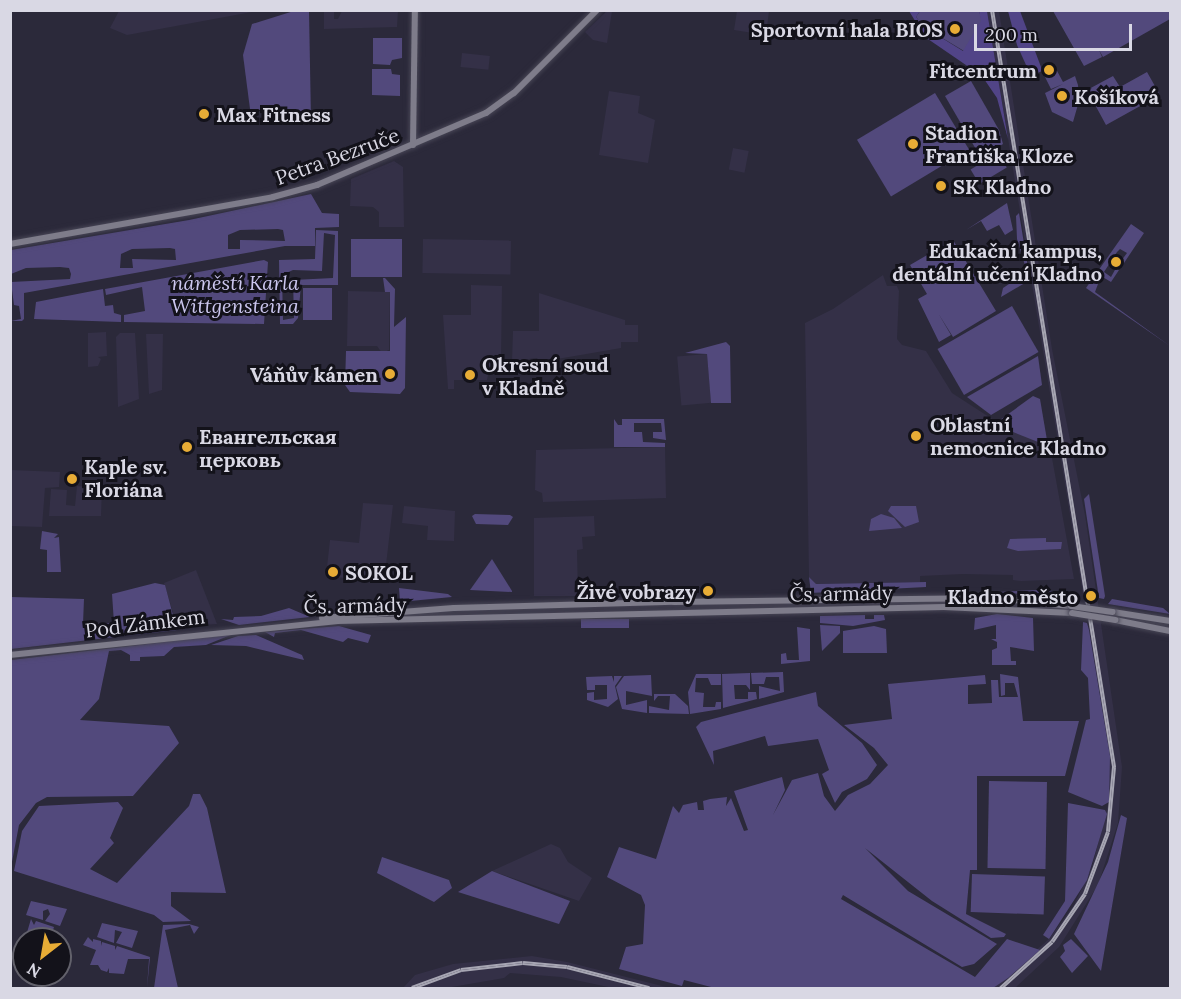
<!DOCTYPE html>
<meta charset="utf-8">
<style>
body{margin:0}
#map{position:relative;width:1181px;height:999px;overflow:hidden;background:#2b293a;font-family:Lora,serif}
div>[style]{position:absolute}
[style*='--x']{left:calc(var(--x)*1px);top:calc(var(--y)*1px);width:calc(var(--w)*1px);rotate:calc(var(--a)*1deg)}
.built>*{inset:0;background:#343047;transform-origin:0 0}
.green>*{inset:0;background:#52497c;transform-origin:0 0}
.forest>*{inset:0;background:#514487}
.roads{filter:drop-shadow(0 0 2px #474555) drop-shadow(0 0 2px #474555)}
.secondary>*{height:6px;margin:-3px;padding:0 3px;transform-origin:3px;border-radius:3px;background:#7e7c8a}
.rail>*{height:4px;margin-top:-2px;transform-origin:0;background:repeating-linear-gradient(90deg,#13121a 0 4.5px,#a7a6b3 0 9px);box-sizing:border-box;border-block:2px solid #a7a6b3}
.bridges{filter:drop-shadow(0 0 2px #474555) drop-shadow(0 0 2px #474555)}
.secondary-bridge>*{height:6px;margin:-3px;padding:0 3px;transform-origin:3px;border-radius:3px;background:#7e7c8a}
.dots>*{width:16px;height:16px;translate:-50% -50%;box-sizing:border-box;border:3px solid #13121a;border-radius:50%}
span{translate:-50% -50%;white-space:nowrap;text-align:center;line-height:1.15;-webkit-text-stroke:6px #13121a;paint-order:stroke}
.poi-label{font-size:20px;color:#d9d8e4;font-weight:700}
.right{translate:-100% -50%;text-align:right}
.left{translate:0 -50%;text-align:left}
.street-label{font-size:20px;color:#d9d8e4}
.park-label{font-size:20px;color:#ccc7ef;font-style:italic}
.frame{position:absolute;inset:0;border:12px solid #d9d8e4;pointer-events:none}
.north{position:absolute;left:12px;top:927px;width:60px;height:60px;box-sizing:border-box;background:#13121a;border:2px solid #62616b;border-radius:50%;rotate:211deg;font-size:16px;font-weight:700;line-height:24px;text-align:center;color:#d9d8e4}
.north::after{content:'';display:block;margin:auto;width:21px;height:27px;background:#e7ac36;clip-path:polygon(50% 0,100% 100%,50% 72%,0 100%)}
.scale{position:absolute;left:974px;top:24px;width:158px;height:27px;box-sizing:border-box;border:3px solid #d9d8e4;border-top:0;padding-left:8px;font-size:18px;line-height:21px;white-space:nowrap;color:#d9d8e4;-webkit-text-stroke:4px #13121a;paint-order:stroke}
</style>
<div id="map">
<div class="built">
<i style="clip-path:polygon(119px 11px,119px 10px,258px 11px,127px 35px,110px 28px)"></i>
<i style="clip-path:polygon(324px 11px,334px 11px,334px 19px,338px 19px,342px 11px,398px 11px,397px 27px,324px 29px)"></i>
<i style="clip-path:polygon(607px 11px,612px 11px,607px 43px,593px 40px,585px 32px)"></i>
<i style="clip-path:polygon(737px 11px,769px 11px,766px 35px,734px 30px)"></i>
<i style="clip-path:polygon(987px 11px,999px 11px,1052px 349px,1085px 515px,1122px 767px,1118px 823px,1098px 885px,1059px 947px,1015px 988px,993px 988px,1049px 939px,1074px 905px,1092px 867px,1109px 801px,1108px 745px)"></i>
<i style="left:462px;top:53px;width:28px;height:14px;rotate:6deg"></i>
<i style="clip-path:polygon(609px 91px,640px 96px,638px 113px,655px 120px,648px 163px,599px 155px)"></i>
<i style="left:733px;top:148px;width:16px;height:22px;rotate:11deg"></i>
<i style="clip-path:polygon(394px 161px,403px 167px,404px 227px,379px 227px,379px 212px,373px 207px,350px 206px,351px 179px)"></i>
<i style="left:423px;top:239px;width:88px;height:34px;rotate:1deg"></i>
<i style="clip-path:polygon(883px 275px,887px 286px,897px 286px,899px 291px,897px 339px,902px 345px,926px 351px,952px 393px,1003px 426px,1050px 447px,1074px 579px,1021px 581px,1013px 580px,1013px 575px,963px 574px,920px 576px,920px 582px,815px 584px,809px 577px,805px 323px,833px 309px)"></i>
<i style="clip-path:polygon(471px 285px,502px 286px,501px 361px,491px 361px,487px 380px,454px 380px,454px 389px,448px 389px,443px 315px,471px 315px)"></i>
<i style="clip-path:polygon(348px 291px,390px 292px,389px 350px,382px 353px,377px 346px,347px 346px)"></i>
<i style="clip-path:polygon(539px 293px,625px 320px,625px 325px,638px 325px,638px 342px,621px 342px,621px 348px,540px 362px,537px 358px,512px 361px,513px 331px,539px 331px)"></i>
<i style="clip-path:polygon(106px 332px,107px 356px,98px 357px,101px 359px,98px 366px,88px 367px,88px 333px)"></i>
<i style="clip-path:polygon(120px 333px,135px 333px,139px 399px,118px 407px,116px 337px)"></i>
<i style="clip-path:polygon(146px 334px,163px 334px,162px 390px,149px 394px)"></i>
<i style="left:707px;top:354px;width:49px;height:30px;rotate:85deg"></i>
<i style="clip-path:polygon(665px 447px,666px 498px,543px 502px,542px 493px,535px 490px,536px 450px)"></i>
<i style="clip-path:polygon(11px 470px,60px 472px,59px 487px,45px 488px,42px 527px,11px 526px)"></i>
<i style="clip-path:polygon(77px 486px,102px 488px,101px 516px,49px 516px,51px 489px,67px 490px,66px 505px,75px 506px)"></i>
<i style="clip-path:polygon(363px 503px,393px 505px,384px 582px,326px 576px,330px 540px,359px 543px)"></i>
<i style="clip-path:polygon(404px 506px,455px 511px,454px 541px,427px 540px,428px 526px,402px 523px)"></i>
<i style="clip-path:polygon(594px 516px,595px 536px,582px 537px,583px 549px,577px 550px,578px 596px,534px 596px,534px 518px)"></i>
<i style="clip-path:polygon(196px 570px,217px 624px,177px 626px,164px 583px)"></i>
<i style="clip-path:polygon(551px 844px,560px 848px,568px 862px,592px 878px,579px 901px,492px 871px)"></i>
<i style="clip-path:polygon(532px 956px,567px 962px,670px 988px,613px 988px,561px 977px,510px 973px,504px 978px,446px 988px,403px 988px,415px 975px,453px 964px)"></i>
</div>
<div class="green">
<i style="clip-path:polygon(297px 10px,309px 11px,311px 120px,250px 109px,243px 55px,252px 24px)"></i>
<i style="clip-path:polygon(920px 11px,979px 11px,982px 21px,964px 51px,924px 27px,916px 17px)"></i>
<i style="clip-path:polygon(1053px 11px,1170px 11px,1170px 19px,1103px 57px,1099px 50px,1102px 57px,1084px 66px)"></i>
<i style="clip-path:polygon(373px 38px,402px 38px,402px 58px,392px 60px,390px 65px,373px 64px)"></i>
<i style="clip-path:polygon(372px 69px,391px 69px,392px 74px,400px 75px,400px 96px,372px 95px)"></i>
<i style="clip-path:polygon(1056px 69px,1063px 82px,1075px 76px,1078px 85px,1079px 101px,1073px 122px,1052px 112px,1045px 93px,1063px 84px,1051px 89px,1044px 75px)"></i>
<i style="clip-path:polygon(1147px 72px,1160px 95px,1106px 125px,1087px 90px,1113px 76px,1120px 87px)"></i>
<i style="clip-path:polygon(971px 81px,999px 130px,1003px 144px,981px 158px,945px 96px)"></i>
<i style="left:935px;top:93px;width:66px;height:91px;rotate:59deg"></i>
<i style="left:998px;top:153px;width:17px;height:32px;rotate:59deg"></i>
<i style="clip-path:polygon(evenodd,311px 194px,322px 213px,339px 214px,339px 227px,315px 228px,315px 246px,285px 246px,24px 293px,24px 319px,22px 321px,11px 321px,21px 319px,19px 306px,14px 305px,11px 282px,70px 279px,71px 274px,69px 268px,60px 267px,26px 268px,11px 274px,11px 250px,189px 220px,311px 194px,278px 229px,283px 230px,285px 241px,240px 240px,240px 249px,228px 249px,228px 235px,240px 230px,278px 229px,311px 194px,170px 248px,175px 249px,176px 260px,132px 259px,133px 268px,120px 268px,121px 254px,132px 249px,170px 248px)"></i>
<i style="clip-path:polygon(1007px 203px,1013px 230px,1005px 235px,999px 225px,987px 231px,981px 221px,966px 230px)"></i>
<i style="clip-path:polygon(1019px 213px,1030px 280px,1001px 297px,1003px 288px,1027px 272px,1017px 239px,1016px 216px)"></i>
<i style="clip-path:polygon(1131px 224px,1144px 233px,1124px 263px,1121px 261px,1127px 253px,1120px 249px,1117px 252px,1104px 272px,1111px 277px,1116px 268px,1119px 270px,1111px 282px,1101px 276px,1095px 292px,1170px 346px,1086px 288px)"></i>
<i style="clip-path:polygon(evenodd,316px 230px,338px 231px,338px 285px,301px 285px,298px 318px,293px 324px,280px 324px,279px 260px,315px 259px,316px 230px,324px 233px,335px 235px,333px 278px,293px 280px,294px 318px,283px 320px,282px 275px,293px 270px,322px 271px,324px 233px)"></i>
<i style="left:351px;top:239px;width:51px;height:38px"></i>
<i style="clip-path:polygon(953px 240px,996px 311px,953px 337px,938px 313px,951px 335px,939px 342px,918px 299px,927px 294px,910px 265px)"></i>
<i style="clip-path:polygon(264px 260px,268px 262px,264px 324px,124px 322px,124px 315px,145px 311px,142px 287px,106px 295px,105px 289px)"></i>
<i style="clip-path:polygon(383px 278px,385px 278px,395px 289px,394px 327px,406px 317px,405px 388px,400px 394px,350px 392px,345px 385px,346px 351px,390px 351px,390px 292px,385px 292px)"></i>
<i style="left:303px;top:288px;width:29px;height:32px"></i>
<i style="clip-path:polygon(103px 289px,105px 306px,113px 305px,114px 313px,121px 315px,121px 322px,34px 319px,36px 302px)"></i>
<i style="left:1012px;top:306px;width:53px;height:86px;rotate:60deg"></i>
<i style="clip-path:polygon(726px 342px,730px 346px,731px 403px,711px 403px,707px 354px,685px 353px)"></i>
<i style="clip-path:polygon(1038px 356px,1042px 385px,991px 415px,967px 397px)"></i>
<i style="clip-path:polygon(1033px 396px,1040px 399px,1048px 446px,998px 426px,1000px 420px)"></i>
<i style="clip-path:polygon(614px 419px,618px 425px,622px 425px,622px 419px,664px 419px,666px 440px,653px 438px,653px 432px,662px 432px,661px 423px,634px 423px,634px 432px,642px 432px,643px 442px,665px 443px,665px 447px,614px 447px)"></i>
<i style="clip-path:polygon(1089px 494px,1105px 596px,1104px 599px,1099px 598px,1084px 499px)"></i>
<i style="clip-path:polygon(891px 506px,916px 506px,919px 522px,905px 527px,888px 511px)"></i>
<i style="clip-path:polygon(475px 514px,510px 515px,513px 517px,508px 525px,476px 524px,472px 516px)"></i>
<i style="clip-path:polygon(881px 514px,894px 518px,902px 528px,869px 531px,871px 519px)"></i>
<i style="clip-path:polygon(42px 531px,58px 534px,54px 538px,59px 537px,61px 572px,47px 572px,47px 550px,40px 549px)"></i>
<i style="clip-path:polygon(1046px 538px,1046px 542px,1062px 542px,1061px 549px,1018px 551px,1007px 548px,1010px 539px)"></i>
<i style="clip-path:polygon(492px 559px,512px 591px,512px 592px,470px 590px)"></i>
<i style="clip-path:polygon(809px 577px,816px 584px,926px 582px,926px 587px,811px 593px)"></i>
<i style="clip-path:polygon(155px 583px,165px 585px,177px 630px,11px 649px,11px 597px,84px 599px,83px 624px,114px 623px,112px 594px)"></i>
<i style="clip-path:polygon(399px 588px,448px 594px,452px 597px,400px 602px)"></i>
<i style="clip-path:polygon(1038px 590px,1069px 592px,1074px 598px,997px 592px)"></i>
<i style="clip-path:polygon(1112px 599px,1163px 608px,1170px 614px,1108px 604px)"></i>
<i style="clip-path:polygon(289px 608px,310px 617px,239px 625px,221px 619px,233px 620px,234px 617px,261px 616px)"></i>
<i style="clip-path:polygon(997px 614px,1033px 618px,1034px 651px,1010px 647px,1011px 661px,1016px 661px,1016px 665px,992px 665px,992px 650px,997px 648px,997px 642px,991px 639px,996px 639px,996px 625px,974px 630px,975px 618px)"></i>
<i style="clip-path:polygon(865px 615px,865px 619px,874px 619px,874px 615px,884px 615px,885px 620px,853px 626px,820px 623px,820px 616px)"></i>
<i style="left:629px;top:619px;width:9px;height:48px;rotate:90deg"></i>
<i style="clip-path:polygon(1083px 622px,1087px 623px,1089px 630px,1110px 756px,1109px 802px,1102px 806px,1068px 792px,1086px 720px,1090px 719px,1088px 678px,1081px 670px)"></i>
<i style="clip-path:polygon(820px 625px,840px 626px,840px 633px,822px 651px)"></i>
<i style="clip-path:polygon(339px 626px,371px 635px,368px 643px,348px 638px,343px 642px,301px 630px,275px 633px,274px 637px,265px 632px)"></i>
<i style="clip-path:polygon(874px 626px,886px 629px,887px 653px,843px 653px,843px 631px)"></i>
<i style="clip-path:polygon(797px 627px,810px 629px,810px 661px,781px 664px,781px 654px,786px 653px,787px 660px,799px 660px)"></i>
<i style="clip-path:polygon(233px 634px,206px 645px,174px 647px,164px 656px,140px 657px,140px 661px,130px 661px,130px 655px,121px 650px,109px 651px,99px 699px,80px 720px,169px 726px,179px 743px,133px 796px,47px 797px,36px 803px,19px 825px,11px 867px,11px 660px)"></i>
<i style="clip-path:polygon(256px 635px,302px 655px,304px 660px,246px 646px,211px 645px,238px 636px)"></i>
<i style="clip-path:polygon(783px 672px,784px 692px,759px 699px,759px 686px,780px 691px,779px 677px,766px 677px,764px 684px,752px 684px,751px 673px)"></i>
<i style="clip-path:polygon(750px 673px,750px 690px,746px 685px,734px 685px,735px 699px,748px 699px,748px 692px,756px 692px,757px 699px,723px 708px,722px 674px)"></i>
<i style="clip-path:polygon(696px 674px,721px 674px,721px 685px,711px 685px,708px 678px,696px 678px,695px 692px,704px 693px,703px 707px,715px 707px,716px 702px,721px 702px,721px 709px,690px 714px,688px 692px)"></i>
<i style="clip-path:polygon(1000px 674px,1018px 677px,1023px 721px,1079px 721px,1065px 776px,977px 776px,977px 870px,970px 870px,966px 914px,1006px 934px,1004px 937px,991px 938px,932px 901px,865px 848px,908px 891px,997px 944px,974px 964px,962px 967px,843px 895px,841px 899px,975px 977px,1007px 939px,1040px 950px,1008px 978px,993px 988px,715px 988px,684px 980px,682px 986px,619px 969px,626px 947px,643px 944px,645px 905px,641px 895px,607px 877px,619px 847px,656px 859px,673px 806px,679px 813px,683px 805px,697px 802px,698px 810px,704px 810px,703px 801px,710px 799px,727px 797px,726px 806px,731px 798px,744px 831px,748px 830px,734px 791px,782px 777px,785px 790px,773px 815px,792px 780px,818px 773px,824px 796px,835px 811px,848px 795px,870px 784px,888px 765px,874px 748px,844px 725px,892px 719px,888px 684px,985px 675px,986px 684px,968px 685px,968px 704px,992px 703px,991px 680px,998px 680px,999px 697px,1018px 697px,1014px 683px,1005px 683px,1005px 695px,1001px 696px)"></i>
<i style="clip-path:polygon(651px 675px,652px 696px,626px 691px,626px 705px,647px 700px,647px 713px,622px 709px,616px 687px,624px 676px)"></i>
<i style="clip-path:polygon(612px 676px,614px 682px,614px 676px,622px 676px,615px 686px,618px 699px,608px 707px,587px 700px,587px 693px,594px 692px,594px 700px,607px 699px,607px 685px,595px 685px,595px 690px,587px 690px,586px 677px)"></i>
<i style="clip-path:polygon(816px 692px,818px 706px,862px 743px,877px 765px,867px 779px,842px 792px,835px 803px,822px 774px,829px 770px,818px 739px,768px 746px,765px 736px,713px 751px,714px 765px,696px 727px,701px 722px)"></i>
<i style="clip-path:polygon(654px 694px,675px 694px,688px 706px,689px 714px,649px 713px,649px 706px,669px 710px,670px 696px,658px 696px,654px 701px)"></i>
<i style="left:989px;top:781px;width:58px;height:87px;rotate:1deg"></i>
<i style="clip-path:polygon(193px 794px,200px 794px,207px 808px,226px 893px,171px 892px,171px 906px,191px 921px,163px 922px,154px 915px,14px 871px,22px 831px,39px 806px,118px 802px,123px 808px,110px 838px,114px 843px,90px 869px,117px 883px,189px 806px)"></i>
<i style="clip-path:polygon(1068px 803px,1105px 810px,1107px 814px,1087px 880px,1049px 939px,1043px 935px,1065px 901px)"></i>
<i style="clip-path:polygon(1121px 815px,1127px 818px,1101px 971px,1074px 934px,1108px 862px)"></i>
<i style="clip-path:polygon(382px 857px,449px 880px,452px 888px,434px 902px,377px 873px)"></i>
<i style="clip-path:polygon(492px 871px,570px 901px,559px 924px,458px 892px)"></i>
<i style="left:972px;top:874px;width:73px;height:38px;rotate:2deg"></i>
<i style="clip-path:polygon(31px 901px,67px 909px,60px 926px,45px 921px,50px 914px,48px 909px,43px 911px,43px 920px,26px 915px)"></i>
<i style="clip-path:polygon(31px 919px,34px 925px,36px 921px,54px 927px,50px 939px,25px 939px)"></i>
<i style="clip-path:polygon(102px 923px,138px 931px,132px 948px,116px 943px,122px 932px,115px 930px,114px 943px,97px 937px)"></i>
<i style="clip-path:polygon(189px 924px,199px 927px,194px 934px,190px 925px,165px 930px,178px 988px,154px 988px,163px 925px)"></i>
<i style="clip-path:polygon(88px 937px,93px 942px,93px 939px,101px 941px,101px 946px,102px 942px,115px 946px,115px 950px,117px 946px,150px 957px,147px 988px,149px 959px,128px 959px,124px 974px,109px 973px,109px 968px,107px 972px,101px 970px,98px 965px,90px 965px,96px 950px,83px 945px)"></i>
<i style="clip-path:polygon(1071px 939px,1088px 956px,1072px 973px,1060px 957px,1065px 951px,1063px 945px)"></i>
</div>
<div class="forest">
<i style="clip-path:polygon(909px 11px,920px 11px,916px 17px,924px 27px,963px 51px,981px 21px,979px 11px,987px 11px,1008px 139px,997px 98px,982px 76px,925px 37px)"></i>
<i style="clip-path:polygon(1008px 11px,1020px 11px,1041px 67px,1042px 71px,1031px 76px,1017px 45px)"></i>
</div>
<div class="roads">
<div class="secondary">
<i style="--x:413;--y:145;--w:135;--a:-89.2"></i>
<i style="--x:10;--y:244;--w:267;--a:-10.1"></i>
<i style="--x:273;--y:197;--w:46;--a:-15.3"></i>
<i style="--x:317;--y:185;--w:184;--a:-23.1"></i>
<i style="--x:486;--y:113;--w:34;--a:-36"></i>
<i style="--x:514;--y:93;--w:117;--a:-45"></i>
<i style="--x:1113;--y:612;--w:58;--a:9"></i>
<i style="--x:322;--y:618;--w:132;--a:-4.3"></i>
<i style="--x:454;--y:608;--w:220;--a:-1.6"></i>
<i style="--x:674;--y:602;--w:320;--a:-0.7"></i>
<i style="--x:994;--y:598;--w:77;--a:5.9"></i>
<i style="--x:1115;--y:620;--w:56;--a:11.3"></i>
<i style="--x:10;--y:655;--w:329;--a:-5.9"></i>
<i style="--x:337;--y:621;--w:607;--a:-1.32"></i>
<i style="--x:944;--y:607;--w:128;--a:2.7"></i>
</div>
</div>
<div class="rail">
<i style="--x:992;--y:10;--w:767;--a:80.84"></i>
<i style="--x:1114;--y:767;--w:65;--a:95.3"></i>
<i style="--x:1108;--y:832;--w:66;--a:110.4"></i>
<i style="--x:1085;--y:894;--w:58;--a:124.5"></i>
<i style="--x:1052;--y:942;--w:69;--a:138"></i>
<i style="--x:412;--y:988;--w:52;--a:-20.2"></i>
<i style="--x:461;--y:970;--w:62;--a:-6.4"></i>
<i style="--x:523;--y:963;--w:44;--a:5.2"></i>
<i style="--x:567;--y:967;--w:85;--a:14.4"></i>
</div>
<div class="bridges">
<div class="secondary-bridge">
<i style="--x:1071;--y:606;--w:42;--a:8.1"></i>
<i style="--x:1072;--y:613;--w:44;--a:9.2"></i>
</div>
</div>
<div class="dots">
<i style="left:955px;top:29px;background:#e7ac36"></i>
<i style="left:1049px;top:70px;background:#e7ac36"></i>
<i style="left:1062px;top:96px;background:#e7ac36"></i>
<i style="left:204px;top:114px;background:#e7ac36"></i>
<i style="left:913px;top:144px;background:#e7ac36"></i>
<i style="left:941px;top:186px;background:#e7ac36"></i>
<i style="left:1116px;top:262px;background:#e7ac36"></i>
<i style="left:390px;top:374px;background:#e7ac36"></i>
<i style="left:470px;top:375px;background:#e7ac36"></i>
<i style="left:916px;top:436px;background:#e7ac36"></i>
<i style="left:187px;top:447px;background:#e7ac36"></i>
<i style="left:72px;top:479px;background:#e7ac36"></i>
<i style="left:333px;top:572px;background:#e7ac36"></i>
<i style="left:708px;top:591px;background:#e7ac36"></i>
<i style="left:1091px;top:596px;background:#e7ac36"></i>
</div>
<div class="poi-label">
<span class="right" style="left:943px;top:29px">Sportovní hala BIOS</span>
<span class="right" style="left:1037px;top:70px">Fitcentrum</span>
<span class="left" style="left:1074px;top:96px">Košíková</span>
<span class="left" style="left:216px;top:114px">Max Fitness</span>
<span class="left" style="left:925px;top:144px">Stadion<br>Františka Kloze</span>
<span class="left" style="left:953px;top:186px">SK Kladno</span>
<span class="right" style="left:1102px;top:262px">Edukační kampus,<br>dentální učení Kladno</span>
<span class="left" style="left:482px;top:376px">Okresní soud<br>v Kladně</span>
<span class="right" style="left:378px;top:374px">Váňův kámen</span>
<span class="left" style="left:930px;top:436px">Oblastní<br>nemocnice Kladno</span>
<span class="left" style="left:199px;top:448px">Евангельская<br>церковь</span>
<span class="left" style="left:84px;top:478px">Kaple sv.<br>Floriána</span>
<span class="left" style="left:345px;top:572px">SOKOL</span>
<span class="right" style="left:696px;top:591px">Živé vobrazy</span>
<span class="right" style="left:1078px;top:596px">Kladno město</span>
</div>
<div class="street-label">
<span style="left:337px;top:156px;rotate:-20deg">Petra Bezruče</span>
<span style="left:841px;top:593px;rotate:-1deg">Čs. armády</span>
<span style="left:355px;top:605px;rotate:-1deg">Čs. armády</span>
<span style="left:145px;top:623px;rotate:-7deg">Pod Zámkem</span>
</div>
<div class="park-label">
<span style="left:235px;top:294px">náměstí Karla<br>Wittgensteina</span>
</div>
<div class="frame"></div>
<div class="north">N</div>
<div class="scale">200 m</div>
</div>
